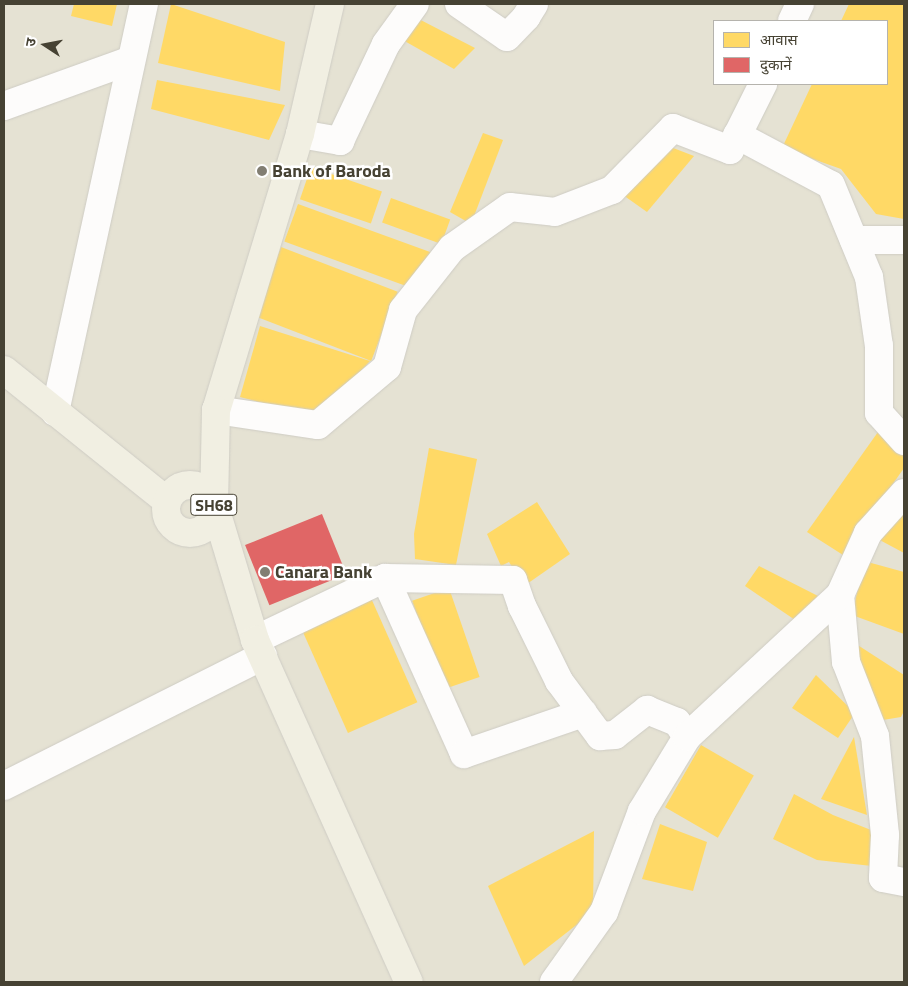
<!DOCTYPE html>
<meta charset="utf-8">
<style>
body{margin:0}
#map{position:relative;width:908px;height:986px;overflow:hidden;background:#f0eee6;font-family:"Titillium Web","Noto Sans Devanagari",sans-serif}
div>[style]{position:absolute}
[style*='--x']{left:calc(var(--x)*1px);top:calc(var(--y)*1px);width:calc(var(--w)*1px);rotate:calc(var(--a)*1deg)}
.residential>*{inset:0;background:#e5e2d3}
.homes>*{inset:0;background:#ffd966;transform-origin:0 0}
.shops>*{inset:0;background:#e06666;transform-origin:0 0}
.roads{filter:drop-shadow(0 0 1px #ceccc4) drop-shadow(0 0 1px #ceccc4)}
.minor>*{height:28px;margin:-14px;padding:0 14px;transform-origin:14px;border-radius:14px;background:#fdfcfb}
.major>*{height:28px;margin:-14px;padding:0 14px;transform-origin:14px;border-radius:14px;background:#f1efe2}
.major>.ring{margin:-14px;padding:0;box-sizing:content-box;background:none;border:28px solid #f1efe2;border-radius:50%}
.dots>*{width:14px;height:14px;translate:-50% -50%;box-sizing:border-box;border:2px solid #fff;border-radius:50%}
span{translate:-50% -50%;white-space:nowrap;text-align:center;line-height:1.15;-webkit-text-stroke:5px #fff;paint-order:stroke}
.shield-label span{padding:1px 4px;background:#fff;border:1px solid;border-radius:4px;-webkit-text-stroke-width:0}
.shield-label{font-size:16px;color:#464233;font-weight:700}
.poi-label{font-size:18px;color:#464233;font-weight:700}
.left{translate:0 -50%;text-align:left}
.frame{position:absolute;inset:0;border:5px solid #464233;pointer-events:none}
.legend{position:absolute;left:713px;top:20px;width:175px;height:65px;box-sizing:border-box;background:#fff;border:1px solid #b5b3ad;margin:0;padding:6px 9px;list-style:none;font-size:15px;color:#464233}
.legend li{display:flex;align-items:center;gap:10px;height:25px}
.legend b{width:25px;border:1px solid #b5b3ad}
.north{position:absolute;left:20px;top:20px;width:50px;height:50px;-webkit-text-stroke:4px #fff;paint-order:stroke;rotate:281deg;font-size:14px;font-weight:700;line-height:20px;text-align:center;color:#464233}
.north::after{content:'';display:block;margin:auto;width:18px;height:22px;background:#464233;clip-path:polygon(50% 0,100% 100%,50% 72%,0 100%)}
</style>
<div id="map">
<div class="residential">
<i style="clip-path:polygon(evenodd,4px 4px,904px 4px,904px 982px,4px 982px,4px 4px,714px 21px,887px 21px,887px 84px,714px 84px,714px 21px)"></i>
</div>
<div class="homes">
<i style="clip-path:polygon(74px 4px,117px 4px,112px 26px,71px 16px)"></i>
<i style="clip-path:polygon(171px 4px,285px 42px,280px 91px,158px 63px)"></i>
<i style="clip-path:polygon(849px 4px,904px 4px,904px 219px,876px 214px,841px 169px,782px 148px,812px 84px,887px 84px,887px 21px,841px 21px)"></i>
<i style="clip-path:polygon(411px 15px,475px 48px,454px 69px,401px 39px)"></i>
<i style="clip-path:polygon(157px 80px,285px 105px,269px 140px,151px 109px)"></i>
<i style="clip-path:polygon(483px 133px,503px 140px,471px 224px,450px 212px)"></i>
<i style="clip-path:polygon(668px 146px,694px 156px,647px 212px,623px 195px)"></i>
<i style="left:311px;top:167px;width:75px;height:34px;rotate:19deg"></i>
<i style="left:391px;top:198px;width:63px;height:26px;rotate:20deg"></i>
<i style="left:298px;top:204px;width:142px;height:40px;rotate:20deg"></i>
<i style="left:281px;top:247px;width:125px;height:74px;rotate:21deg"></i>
<i style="clip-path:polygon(260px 326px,370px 361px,318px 418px,240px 397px)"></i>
<i style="clip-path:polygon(878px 432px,904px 455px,904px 468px,843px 555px,807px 532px)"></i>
<i style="clip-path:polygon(429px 448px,477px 459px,456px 565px,415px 559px,414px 534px)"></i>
<i style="clip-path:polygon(537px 502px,570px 554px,524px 586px,509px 562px,501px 566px,487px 534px)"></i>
<i style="clip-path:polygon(904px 508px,904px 553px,876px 538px)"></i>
<i style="clip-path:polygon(864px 561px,904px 572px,904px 634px,852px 615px)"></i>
<i style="clip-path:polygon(759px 566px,818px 596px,801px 624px,745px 586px)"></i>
<i style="left:449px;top:588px;width:94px;height:39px;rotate:71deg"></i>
<i style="left:371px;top:598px;width:114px;height:76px;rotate:66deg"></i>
<i style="clip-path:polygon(853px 642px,904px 675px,904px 711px,901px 717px,877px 721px)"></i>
<i style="clip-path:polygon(816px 675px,855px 713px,838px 738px,792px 708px)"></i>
<i style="clip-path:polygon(854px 737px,867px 815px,821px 799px)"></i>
<i style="left:701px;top:745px;width:61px;height:72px;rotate:30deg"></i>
<i style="clip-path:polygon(794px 794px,833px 815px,871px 830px,872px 866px,817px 860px,773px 839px)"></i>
<i style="clip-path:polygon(660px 824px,707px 842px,693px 891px,642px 879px)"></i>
<i style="clip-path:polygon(594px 831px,593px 912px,524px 966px,488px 886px)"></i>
</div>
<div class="shops">
<i style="left:322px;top:514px;width:65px;height:83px;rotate:68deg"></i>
</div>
<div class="roads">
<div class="minor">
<i style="--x:459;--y:4;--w:58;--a:34.5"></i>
<i style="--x:507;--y:37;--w:28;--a:-46"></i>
<i style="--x:526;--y:17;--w:15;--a:-58"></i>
<i style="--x:792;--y:21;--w:19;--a:-65"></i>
<i style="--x:4;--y:106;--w:135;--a:-19.9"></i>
<i style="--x:300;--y:134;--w:41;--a:9.9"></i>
<i style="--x:340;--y:141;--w:107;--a:-64.6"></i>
<i style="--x:386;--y:44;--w:49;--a:-54.1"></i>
<i style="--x:737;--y:135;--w:106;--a:28"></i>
<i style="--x:831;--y:185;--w:100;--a:67.6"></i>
<i style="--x:869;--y:277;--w:70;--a:81.8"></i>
<i style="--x:879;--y:346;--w:67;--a:90"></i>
<i style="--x:879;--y:413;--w:38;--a:48"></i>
<i style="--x:854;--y:240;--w:50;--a:0"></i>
<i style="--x:216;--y:410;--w:103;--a:8.4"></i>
<i style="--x:318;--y:425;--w:90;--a:-40"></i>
<i style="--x:387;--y:367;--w:59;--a:-74.3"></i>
<i style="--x:403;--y:310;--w:79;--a:-51.7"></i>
<i style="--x:452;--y:248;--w:71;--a:-35.3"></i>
<i style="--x:510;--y:207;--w:45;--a:6.3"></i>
<i style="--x:555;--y:212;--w:61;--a:-21.1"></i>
<i style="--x:612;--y:190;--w:87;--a:-45.5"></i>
<i style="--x:673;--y:128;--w:61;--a:21.1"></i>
<i style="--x:730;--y:150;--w:74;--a:-63.4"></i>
<i style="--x:55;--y:412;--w:418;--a:-77.7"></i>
<i style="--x:904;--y:493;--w:54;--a:132"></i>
<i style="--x:868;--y:533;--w:68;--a:114.3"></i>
<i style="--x:840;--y:595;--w:67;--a:84.9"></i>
<i style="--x:846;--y:662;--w:79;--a:68.6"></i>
<i style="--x:875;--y:736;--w:100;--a:84.2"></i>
<i style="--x:885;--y:835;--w:43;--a:92.7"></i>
<i style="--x:883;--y:878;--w:21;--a:11"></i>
<i style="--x:385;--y:578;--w:193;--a:65.8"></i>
<i style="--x:464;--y:754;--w:126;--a:-19"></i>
<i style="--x:255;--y:640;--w:144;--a:-25.5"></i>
<i style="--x:385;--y:578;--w:128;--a:0.9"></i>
<i style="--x:513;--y:580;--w:28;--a:71"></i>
<i style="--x:522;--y:606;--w:84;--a:63.7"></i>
<i style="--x:559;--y:681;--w:69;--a:53.3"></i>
<i style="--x:600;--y:736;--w:15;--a:-4"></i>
<i style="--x:615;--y:735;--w:41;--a:-38"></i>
<i style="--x:647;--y:710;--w:32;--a:22"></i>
<i style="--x:677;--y:722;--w:18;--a:56"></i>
<i style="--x:4;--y:786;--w:290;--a:-26.7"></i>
<i style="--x:554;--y:982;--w:86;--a:-54.5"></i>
<i style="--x:604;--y:912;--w:108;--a:-69.4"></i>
<i style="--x:642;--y:811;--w:87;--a:-58.7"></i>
<i style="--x:687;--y:737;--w:209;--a:-42.9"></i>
</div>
<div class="major">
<i style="--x:330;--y:4;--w:133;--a:103"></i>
<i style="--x:300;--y:134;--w:288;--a:106.9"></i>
<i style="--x:216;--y:410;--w:94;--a:91.2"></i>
<i style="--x:214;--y:504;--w:142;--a:73.2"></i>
<i style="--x:255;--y:640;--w:375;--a:65.8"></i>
<i style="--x:4;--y:370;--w:209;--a:38.8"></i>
<i class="ring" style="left:166px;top:485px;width:20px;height:20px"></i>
</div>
</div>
<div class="dots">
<i style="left:262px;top:171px;background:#827e72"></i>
<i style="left:265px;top:572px;background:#827e72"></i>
</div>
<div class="shield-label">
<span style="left:214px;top:505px">SH68</span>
</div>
<div class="poi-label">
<span class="left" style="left:272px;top:171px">Bank of Baroda</span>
<span class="left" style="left:275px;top:572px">Canara Bank</span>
</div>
<div class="frame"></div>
<ul class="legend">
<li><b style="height:14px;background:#ffd966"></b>आवास</li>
<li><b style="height:14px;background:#e06666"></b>दुकानें</li>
</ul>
<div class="north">उ</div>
</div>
